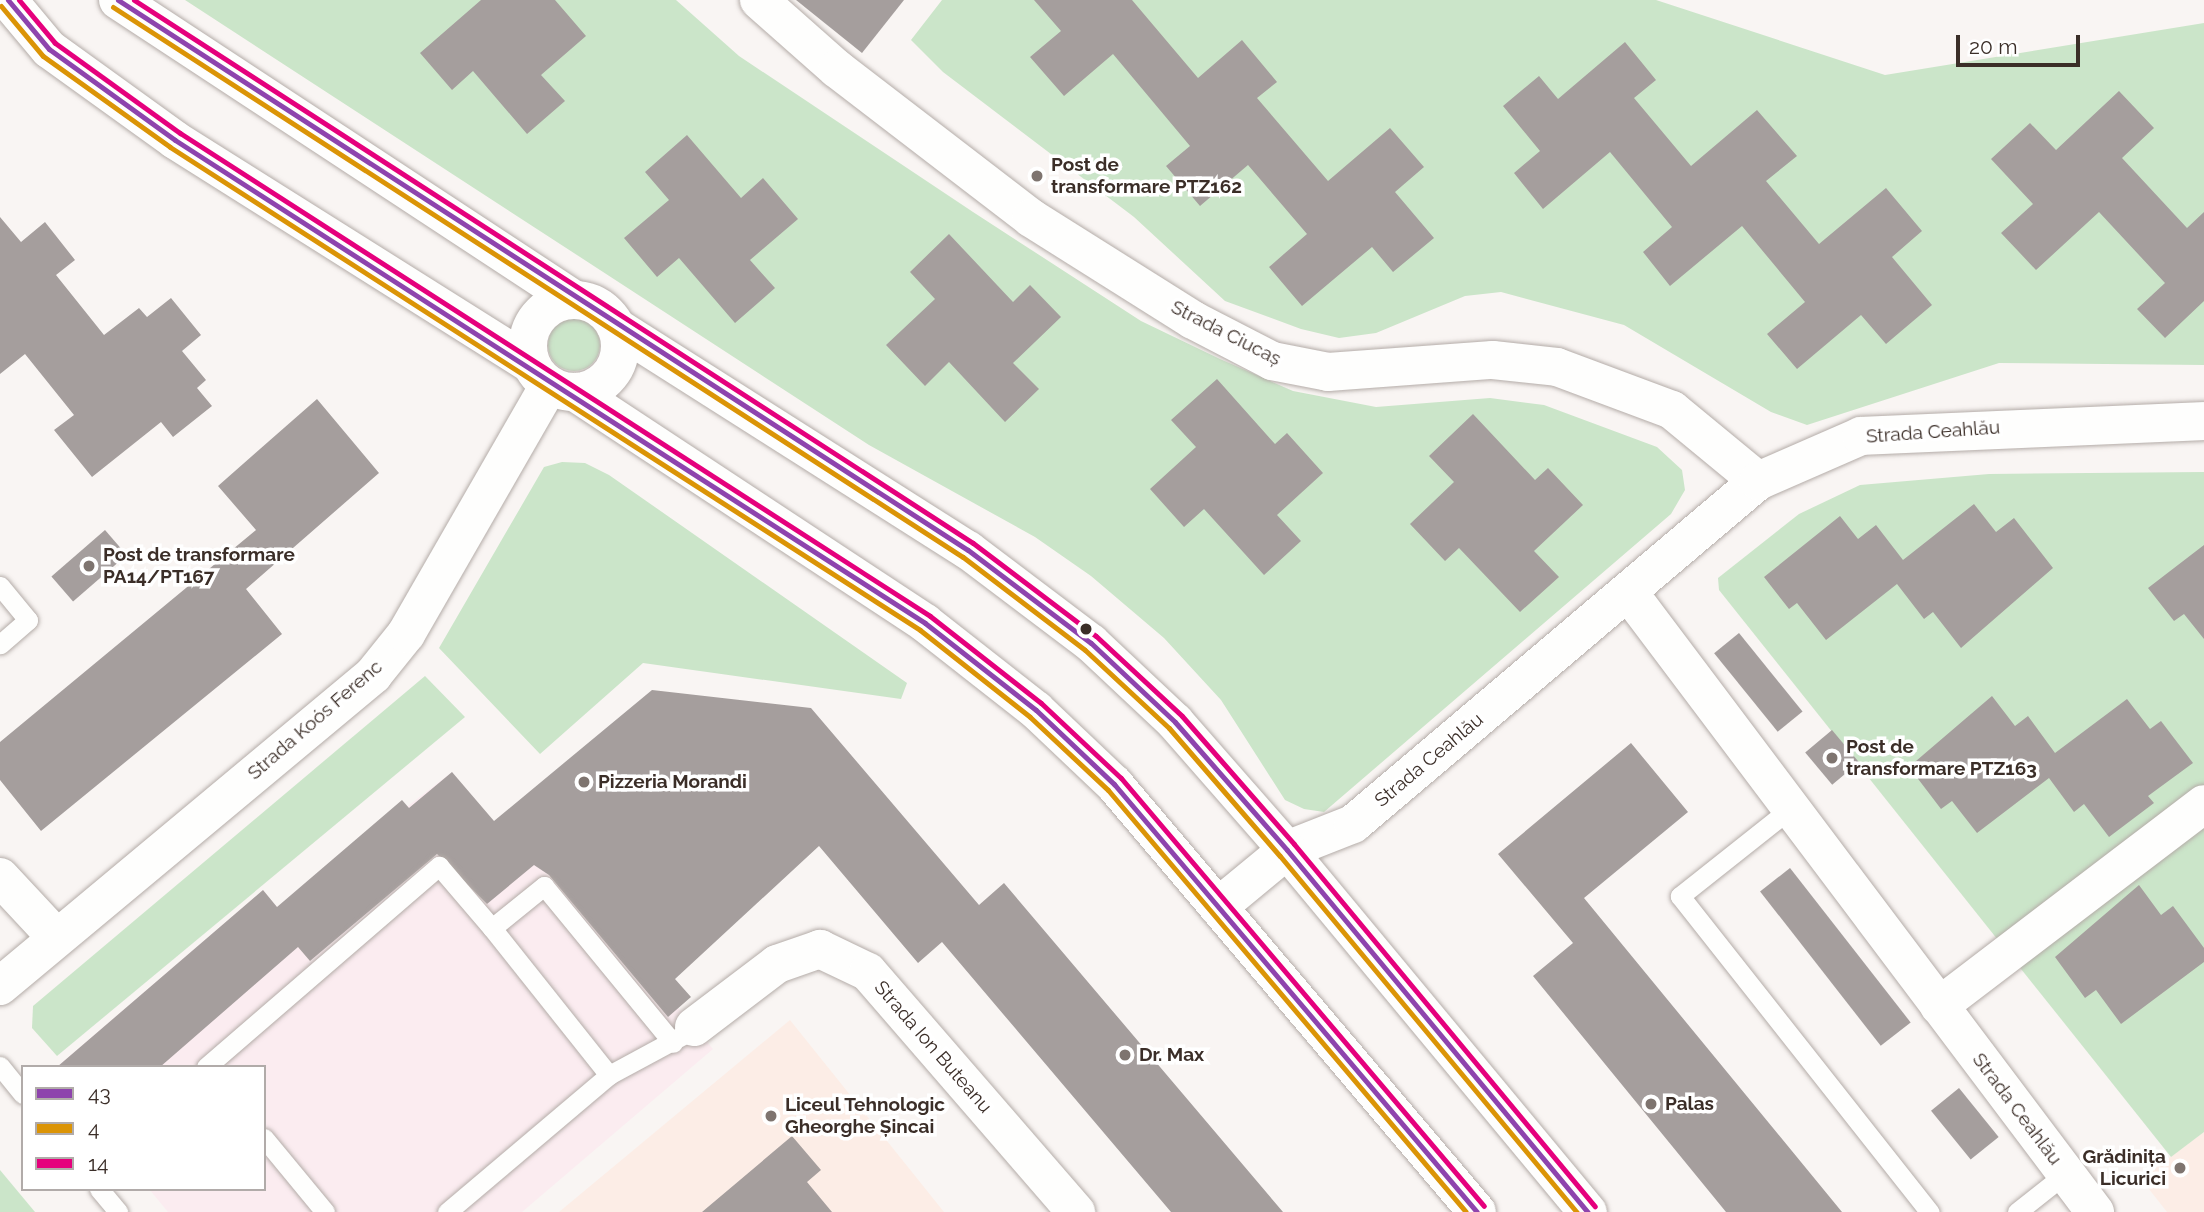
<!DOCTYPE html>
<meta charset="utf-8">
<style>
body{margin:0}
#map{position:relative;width:2204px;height:1212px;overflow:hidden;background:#f9f5f3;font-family:Raleway,sans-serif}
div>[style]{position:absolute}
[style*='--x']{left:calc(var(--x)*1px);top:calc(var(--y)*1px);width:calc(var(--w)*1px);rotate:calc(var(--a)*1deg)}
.commercial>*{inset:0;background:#fbecf0}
.education>*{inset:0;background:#fcede6}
.green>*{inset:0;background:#cbe5c9}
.round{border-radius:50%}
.building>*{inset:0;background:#a59e9d;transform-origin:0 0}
.roads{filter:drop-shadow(0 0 2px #b4aca8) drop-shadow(0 0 2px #b4aca8)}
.lane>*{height:19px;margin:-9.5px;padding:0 9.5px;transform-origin:9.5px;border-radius:9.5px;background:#fefefd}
.street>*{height:38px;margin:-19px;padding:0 19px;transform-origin:19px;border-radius:19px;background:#fefefd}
.secondary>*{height:38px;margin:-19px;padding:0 19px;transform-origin:19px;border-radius:19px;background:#fefefd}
.secondary>.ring{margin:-19px;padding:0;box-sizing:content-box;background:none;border:38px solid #fefefd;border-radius:50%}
.bus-1>*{height:5px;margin:-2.5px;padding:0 2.5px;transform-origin:2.5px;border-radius:2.5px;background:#8e44ad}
.bus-2>*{height:5px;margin:-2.5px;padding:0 2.5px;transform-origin:2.5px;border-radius:2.5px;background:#db9406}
.bus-3>*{height:5px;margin:-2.5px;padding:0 2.5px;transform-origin:2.5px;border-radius:2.5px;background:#e5007d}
.dots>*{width:19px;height:19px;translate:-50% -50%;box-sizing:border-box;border:4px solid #fff;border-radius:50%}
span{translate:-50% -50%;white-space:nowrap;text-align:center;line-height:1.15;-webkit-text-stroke:7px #fff;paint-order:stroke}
.poi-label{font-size:19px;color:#3b2e28;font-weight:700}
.left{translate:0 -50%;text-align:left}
.right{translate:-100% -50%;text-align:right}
.street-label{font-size:19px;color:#3b2e28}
.legend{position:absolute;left:21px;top:1065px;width:245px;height:126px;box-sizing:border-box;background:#fff;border:2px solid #b1aba9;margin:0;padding:9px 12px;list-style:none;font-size:21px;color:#3b2e28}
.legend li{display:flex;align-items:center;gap:14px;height:35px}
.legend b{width:35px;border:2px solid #b1aba9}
.scale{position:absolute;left:1956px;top:35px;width:124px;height:32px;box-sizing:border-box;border:4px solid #3b2e28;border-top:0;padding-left:9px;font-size:21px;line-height:24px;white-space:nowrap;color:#3b2e28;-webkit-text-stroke:5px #fff;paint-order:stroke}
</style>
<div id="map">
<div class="commercial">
<i style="clip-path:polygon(452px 772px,532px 866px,546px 852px,713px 1049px,522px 1212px,168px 1212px,149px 1189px,264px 1189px,264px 1067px,58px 1066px,263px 890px,277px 907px)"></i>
</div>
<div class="education">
<i style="clip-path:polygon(790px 1020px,944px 1212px,559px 1212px)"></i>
<i style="clip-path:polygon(2204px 1132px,2204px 1212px,2167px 1212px,2141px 1179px)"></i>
</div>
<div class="green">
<i style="clip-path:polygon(185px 0,676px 0,739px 56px,973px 212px,1141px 321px,1220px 359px,1293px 391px,1376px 407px,1490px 398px,1544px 405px,1657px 447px,1682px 470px,1685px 490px,1671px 514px,1324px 812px,1304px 809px,1285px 800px,1221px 700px,1164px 638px,1091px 576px,1035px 537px,869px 445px)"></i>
<i style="clip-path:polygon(942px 0,1656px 0,1885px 75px,2204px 23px,2204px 365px,1999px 363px,1807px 425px,1771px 412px,1624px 325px,1501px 292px,1465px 296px,1376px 333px,1339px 338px,1301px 329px,1225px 301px,1134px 217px,943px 72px,911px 40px)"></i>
<i class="round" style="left:548px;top:319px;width:52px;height:52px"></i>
<i style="clip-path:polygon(562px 462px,585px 463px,609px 475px,907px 683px,901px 699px,643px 663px,540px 754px,439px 648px,544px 467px)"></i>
<i style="clip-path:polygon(2204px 472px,2204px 1132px,2171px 1157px,1719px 590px,1718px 578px,1799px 514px,1860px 485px,1989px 474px)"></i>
<i style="clip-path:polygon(425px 676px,465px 717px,57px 1056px,32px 1028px,33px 1006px)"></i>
<i style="clip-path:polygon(0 1170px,35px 1212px,0 1212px)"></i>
</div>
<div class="building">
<i style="clip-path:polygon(481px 0,555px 0,586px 36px,541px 75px,565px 101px,527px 134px,473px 71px,452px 90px,420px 53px)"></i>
<i style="clip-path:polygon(796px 0,904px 0,862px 53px)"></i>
<i style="clip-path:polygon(1034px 0,1132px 0,1198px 78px,1242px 40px,1277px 82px,1257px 98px,1328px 181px,1390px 128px,1424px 167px,1395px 192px,1434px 238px,1393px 272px,1372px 247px,1302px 306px,1269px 267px,1307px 234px,1248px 165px,1200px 206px,1166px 166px,1190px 146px,1113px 54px,1064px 96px,1030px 57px,1061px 31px)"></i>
<i style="clip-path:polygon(1625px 42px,1656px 80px,1634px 98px,1691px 166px,1757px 110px,1797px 156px,1766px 181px,1819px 244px,1886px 188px,1922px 231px,1892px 257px,1932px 305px,1886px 344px,1861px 315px,1797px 369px,1767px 334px,1805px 302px,1742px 226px,1670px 286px,1643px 252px,1672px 227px,1610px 152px,1543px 209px,1514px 173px,1540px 151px,1503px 106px,1539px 76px,1558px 99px)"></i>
<i style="clip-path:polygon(2119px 91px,2154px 128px,2122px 158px,2187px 228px,2204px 212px,2204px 301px,2165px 338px,2137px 309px,2165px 283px,2099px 212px,2036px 270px,2001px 233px,2033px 204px,1991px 159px,2030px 123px,2056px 150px)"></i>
<i style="clip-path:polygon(687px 135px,741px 198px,763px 178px,798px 219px,750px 260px,775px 288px,735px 323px,679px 258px,657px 277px,624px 238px,669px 200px,645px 172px)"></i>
<i style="clip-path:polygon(0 217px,21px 242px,45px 222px,75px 260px,56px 275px,104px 335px,139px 308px,147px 317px,171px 298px,201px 335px,182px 351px,206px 380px,197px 388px,212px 406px,173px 437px,161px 422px,92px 477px,54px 430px,74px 415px,25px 354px,0 374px)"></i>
<i style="clip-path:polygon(949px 234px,1013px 302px,1030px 285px,1061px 317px,1013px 363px,1039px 389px,1005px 422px,949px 362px,925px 386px,886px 345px,935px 299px,910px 272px)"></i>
<i style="clip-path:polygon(1217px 379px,1275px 444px,1287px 433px,1323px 473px,1277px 515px,1301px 541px,1264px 575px,1204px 509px,1184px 527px,1150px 489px,1196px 447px,1171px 420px)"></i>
<i style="clip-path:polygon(317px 399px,379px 473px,246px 589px,282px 634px,41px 831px,0 780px,0 742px,256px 530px,218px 486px)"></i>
<i style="clip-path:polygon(1473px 414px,1535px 480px,1548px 468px,1583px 505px,1534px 551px,1559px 577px,1520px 612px,1459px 548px,1445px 561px,1410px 524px,1454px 482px,1429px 456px)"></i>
<i style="clip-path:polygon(1974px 504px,1996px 532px,2014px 518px,2053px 568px,1961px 648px,1933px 612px,1924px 619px,1897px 584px,1826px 640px,1797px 603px,1789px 609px,1764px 577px,1840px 516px,1858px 539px,1876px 525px,1903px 560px)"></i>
<i style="left:105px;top:530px;width:33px;height:71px;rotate:49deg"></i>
<i style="clip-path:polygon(2204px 545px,2204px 639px,2184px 614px,2174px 621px,2148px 588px)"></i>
<i style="left:1739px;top:633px;width:101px;height:32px;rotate:51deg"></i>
<i style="clip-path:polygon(652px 690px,811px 708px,979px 905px,1004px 883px,1283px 1212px,1171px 1212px,942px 942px,918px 963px,819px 846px,675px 979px,691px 997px,668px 1017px,549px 875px,534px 865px,487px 904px,437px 854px,310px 961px,298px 947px,160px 1067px,57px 1067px,263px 890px,277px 907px,402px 800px,409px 808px,452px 772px,494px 821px)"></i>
<i style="clip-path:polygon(1992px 696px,2015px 726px,2028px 716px,2055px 753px,2127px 699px,2150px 729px,2161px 721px,2193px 763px,2148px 796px,2154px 803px,2109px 837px,2084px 804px,2074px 812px,2049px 778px,1977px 833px,1952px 801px,1941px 809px,1909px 767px)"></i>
<i style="left:1832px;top:730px;width:42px;height:35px;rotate:50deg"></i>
<i style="clip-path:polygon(1631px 743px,1688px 812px,1584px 898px,1842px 1212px,1726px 1212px,1533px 976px,1573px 943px,1498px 854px)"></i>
<i style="left:1790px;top:868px;width:196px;height:38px;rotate:52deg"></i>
<i style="clip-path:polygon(2139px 885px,2161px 915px,2173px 906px,2204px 948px,2204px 962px,2121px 1024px,2096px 990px,2085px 998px,2055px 957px)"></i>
<i style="left:1959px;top:1088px;width:63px;height:36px;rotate:51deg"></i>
<i style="clip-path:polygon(792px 1136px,821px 1170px,807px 1182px,832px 1212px,702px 1212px)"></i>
</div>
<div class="roads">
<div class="lane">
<i style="--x:0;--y:586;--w:44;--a:50.5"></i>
<i style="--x:28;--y:620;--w:37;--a:139"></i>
<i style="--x:1791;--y:808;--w:142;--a:141.6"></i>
<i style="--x:1680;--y:896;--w:403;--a:51.7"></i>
<i style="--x:492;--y:928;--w:188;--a:51.5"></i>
<i style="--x:0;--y:1066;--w:36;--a:51"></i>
<i style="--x:206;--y:1067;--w:308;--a:-40.8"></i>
<i style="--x:439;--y:866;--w:82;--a:49.5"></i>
<i style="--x:492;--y:928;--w:67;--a:-38.9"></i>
<i style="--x:544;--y:886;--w:203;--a:50.6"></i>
<i style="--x:264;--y:1138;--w:96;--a:50.5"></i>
<i style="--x:99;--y:1189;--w:30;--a:50"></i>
<i style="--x:447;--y:1212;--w:212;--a:-40.2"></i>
<i style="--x:609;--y:1075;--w:84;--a:-28.4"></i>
<i style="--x:2017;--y:1212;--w:61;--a:-38.4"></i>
</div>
<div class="street">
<i style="--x:759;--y:0;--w:104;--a:41.5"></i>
<i style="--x:837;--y:69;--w:245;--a:37.5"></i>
<i style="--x:1031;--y:218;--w:191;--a:32.2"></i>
<i style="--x:1193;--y:320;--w:89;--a:27.4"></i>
<i style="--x:1272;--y:361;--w:57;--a:11.1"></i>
<i style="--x:1328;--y:372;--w:165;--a:-4.2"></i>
<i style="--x:1493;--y:360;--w:64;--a:6.2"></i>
<i style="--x:1557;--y:367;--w:123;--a:20.5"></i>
<i style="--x:1672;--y:410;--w:112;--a:39.5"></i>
<i style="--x:1629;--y:593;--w:775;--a:53.03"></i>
<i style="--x:0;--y:877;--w:82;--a:47"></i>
<i style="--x:1218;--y:907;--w:89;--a:-39.6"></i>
<i style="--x:1287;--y:850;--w:71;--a:-21.5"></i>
<i style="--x:1353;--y:824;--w:531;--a:-40.26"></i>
<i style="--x:1758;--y:481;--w:112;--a:-23.6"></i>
<i style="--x:1861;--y:436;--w:343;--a:-2.5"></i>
<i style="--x:0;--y:986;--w:486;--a:-39.8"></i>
<i style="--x:373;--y:675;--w:53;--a:-51.2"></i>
<i style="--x:406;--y:634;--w:287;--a:-60.1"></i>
<i style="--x:1939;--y:1006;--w:333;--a:-37.3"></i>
<i style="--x:694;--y:1027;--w:104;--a:-37.2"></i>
<i style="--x:777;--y:964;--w:46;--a:-19.2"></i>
<i style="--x:820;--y:949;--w:53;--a:25.6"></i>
<i style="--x:868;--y:972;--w:318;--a:49.1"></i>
</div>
<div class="secondary">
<i style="--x:8;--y:0;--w:64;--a:50.1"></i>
<i style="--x:49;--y:49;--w:155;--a:35.8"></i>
<i style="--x:175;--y:140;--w:421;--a:32.2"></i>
<i style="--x:118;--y:0;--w:544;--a:33.31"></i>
<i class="ring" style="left:528px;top:300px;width:54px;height:54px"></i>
<i style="--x:616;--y:327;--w:417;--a:32.4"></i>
<i style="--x:968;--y:550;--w:154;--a:37.1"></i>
<i style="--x:1091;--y:643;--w:115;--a:43.2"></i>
<i style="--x:1175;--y:722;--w:170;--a:48.8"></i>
<i style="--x:1287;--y:850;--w:471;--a:50.3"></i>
<i style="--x:575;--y:392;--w:419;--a:33.4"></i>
<i style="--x:925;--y:623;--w:141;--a:38.1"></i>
<i style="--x:1036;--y:710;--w:108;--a:43.5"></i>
<i style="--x:1114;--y:784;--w:561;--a:49.7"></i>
</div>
</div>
<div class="bus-1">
<i style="--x:8;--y:0;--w:64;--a:50.1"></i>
<i style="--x:49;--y:49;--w:155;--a:35.8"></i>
<i style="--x:175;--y:140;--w:892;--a:32.78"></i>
<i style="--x:925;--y:623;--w:141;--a:38.1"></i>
<i style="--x:1036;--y:710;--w:108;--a:43.5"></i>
<i style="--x:1114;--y:784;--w:561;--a:49.7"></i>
<i style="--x:118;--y:0;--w:1012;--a:32.91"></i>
<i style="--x:968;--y:550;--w:154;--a:37.1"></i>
<i style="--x:1091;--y:643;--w:115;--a:43.2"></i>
<i style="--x:1175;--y:722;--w:170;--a:48.8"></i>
<i style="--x:1287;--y:850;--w:471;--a:50.3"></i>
</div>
<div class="bus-2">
<i style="--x:1;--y:6;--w:65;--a:50"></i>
<i style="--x:43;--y:56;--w:156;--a:35.6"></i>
<i style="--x:170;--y:147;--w:892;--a:32.78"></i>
<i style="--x:920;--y:630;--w:140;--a:38.3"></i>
<i style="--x:1030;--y:717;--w:107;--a:43.1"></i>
<i style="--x:1108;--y:790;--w:553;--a:49.69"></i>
<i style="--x:113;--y:7;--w:1012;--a:32.91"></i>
<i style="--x:963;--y:557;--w:153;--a:37.3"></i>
<i style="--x:1085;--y:650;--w:115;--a:42.9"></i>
<i style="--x:1169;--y:728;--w:169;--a:49.1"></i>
<i style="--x:1280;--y:856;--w:464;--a:50.2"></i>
</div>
<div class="bus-3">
<i style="--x:19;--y:0;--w:56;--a:50.1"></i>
<i style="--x:55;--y:43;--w:154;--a:35.8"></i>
<i style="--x:180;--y:133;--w:892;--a:32.78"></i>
<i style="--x:930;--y:616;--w:141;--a:38.1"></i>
<i style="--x:1041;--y:703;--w:110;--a:43.2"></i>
<i style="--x:1121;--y:778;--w:561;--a:49.7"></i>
<i style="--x:134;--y:0;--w:999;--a:32.91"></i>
<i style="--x:973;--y:543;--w:154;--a:37.1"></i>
<i style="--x:1096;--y:636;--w:117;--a:42.9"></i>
<i style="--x:1182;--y:716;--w:170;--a:48.8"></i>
<i style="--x:1294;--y:844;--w:471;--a:50.3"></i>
</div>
<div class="dots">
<i style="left:1037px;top:176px;background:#7e746f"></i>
<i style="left:89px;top:566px;background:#7e746f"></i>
<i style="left:1086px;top:629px;background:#3b2e28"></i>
<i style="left:1832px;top:758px;background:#7e746f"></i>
<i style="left:584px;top:782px;background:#7e746f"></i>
<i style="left:1125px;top:1055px;background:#7e746f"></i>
<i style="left:1651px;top:1104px;background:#7e746f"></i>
<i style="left:771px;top:1116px;background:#7e746f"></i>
<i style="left:2180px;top:1168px;background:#7e746f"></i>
</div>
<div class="poi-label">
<span class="left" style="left:1051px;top:176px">Post de<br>transformare PTZ162</span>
<span class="left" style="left:103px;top:566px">Post de transformare<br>PA14/PT167</span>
<span class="left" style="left:1846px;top:758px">Post de<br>transformare PTZ163</span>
<span class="left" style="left:598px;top:782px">Pizzeria Morandi</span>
<span class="left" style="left:1139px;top:1055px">Dr. Max</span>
<span class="left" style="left:1665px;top:1104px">Palas</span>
<span class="left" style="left:785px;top:1116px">Liceul Tehnologic<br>Gheorghe Șincai</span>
<span class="right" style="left:2166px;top:1168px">Grădinița<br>Licurici</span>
</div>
<div class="street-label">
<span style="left:1226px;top:333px;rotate:27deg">Strada Ciucaș</span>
<span style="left:1933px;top:432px;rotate:-4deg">Strada Ceahlău</span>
<span style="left:315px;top:720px;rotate:-41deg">Strada Koós Ferenc</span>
<span style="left:1429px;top:760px;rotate:-40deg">Strada Ceahlău</span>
<span style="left:933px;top:1047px;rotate:49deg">Strada Ion Buteanu</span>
<span style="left:2017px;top:1109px;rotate:53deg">Strada Ceahlău</span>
</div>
<ul class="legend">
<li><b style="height:9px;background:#8e44ad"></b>43</li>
<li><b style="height:9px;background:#db9406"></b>4</li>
<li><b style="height:9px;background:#e5007d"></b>14</li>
</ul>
<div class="scale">20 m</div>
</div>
